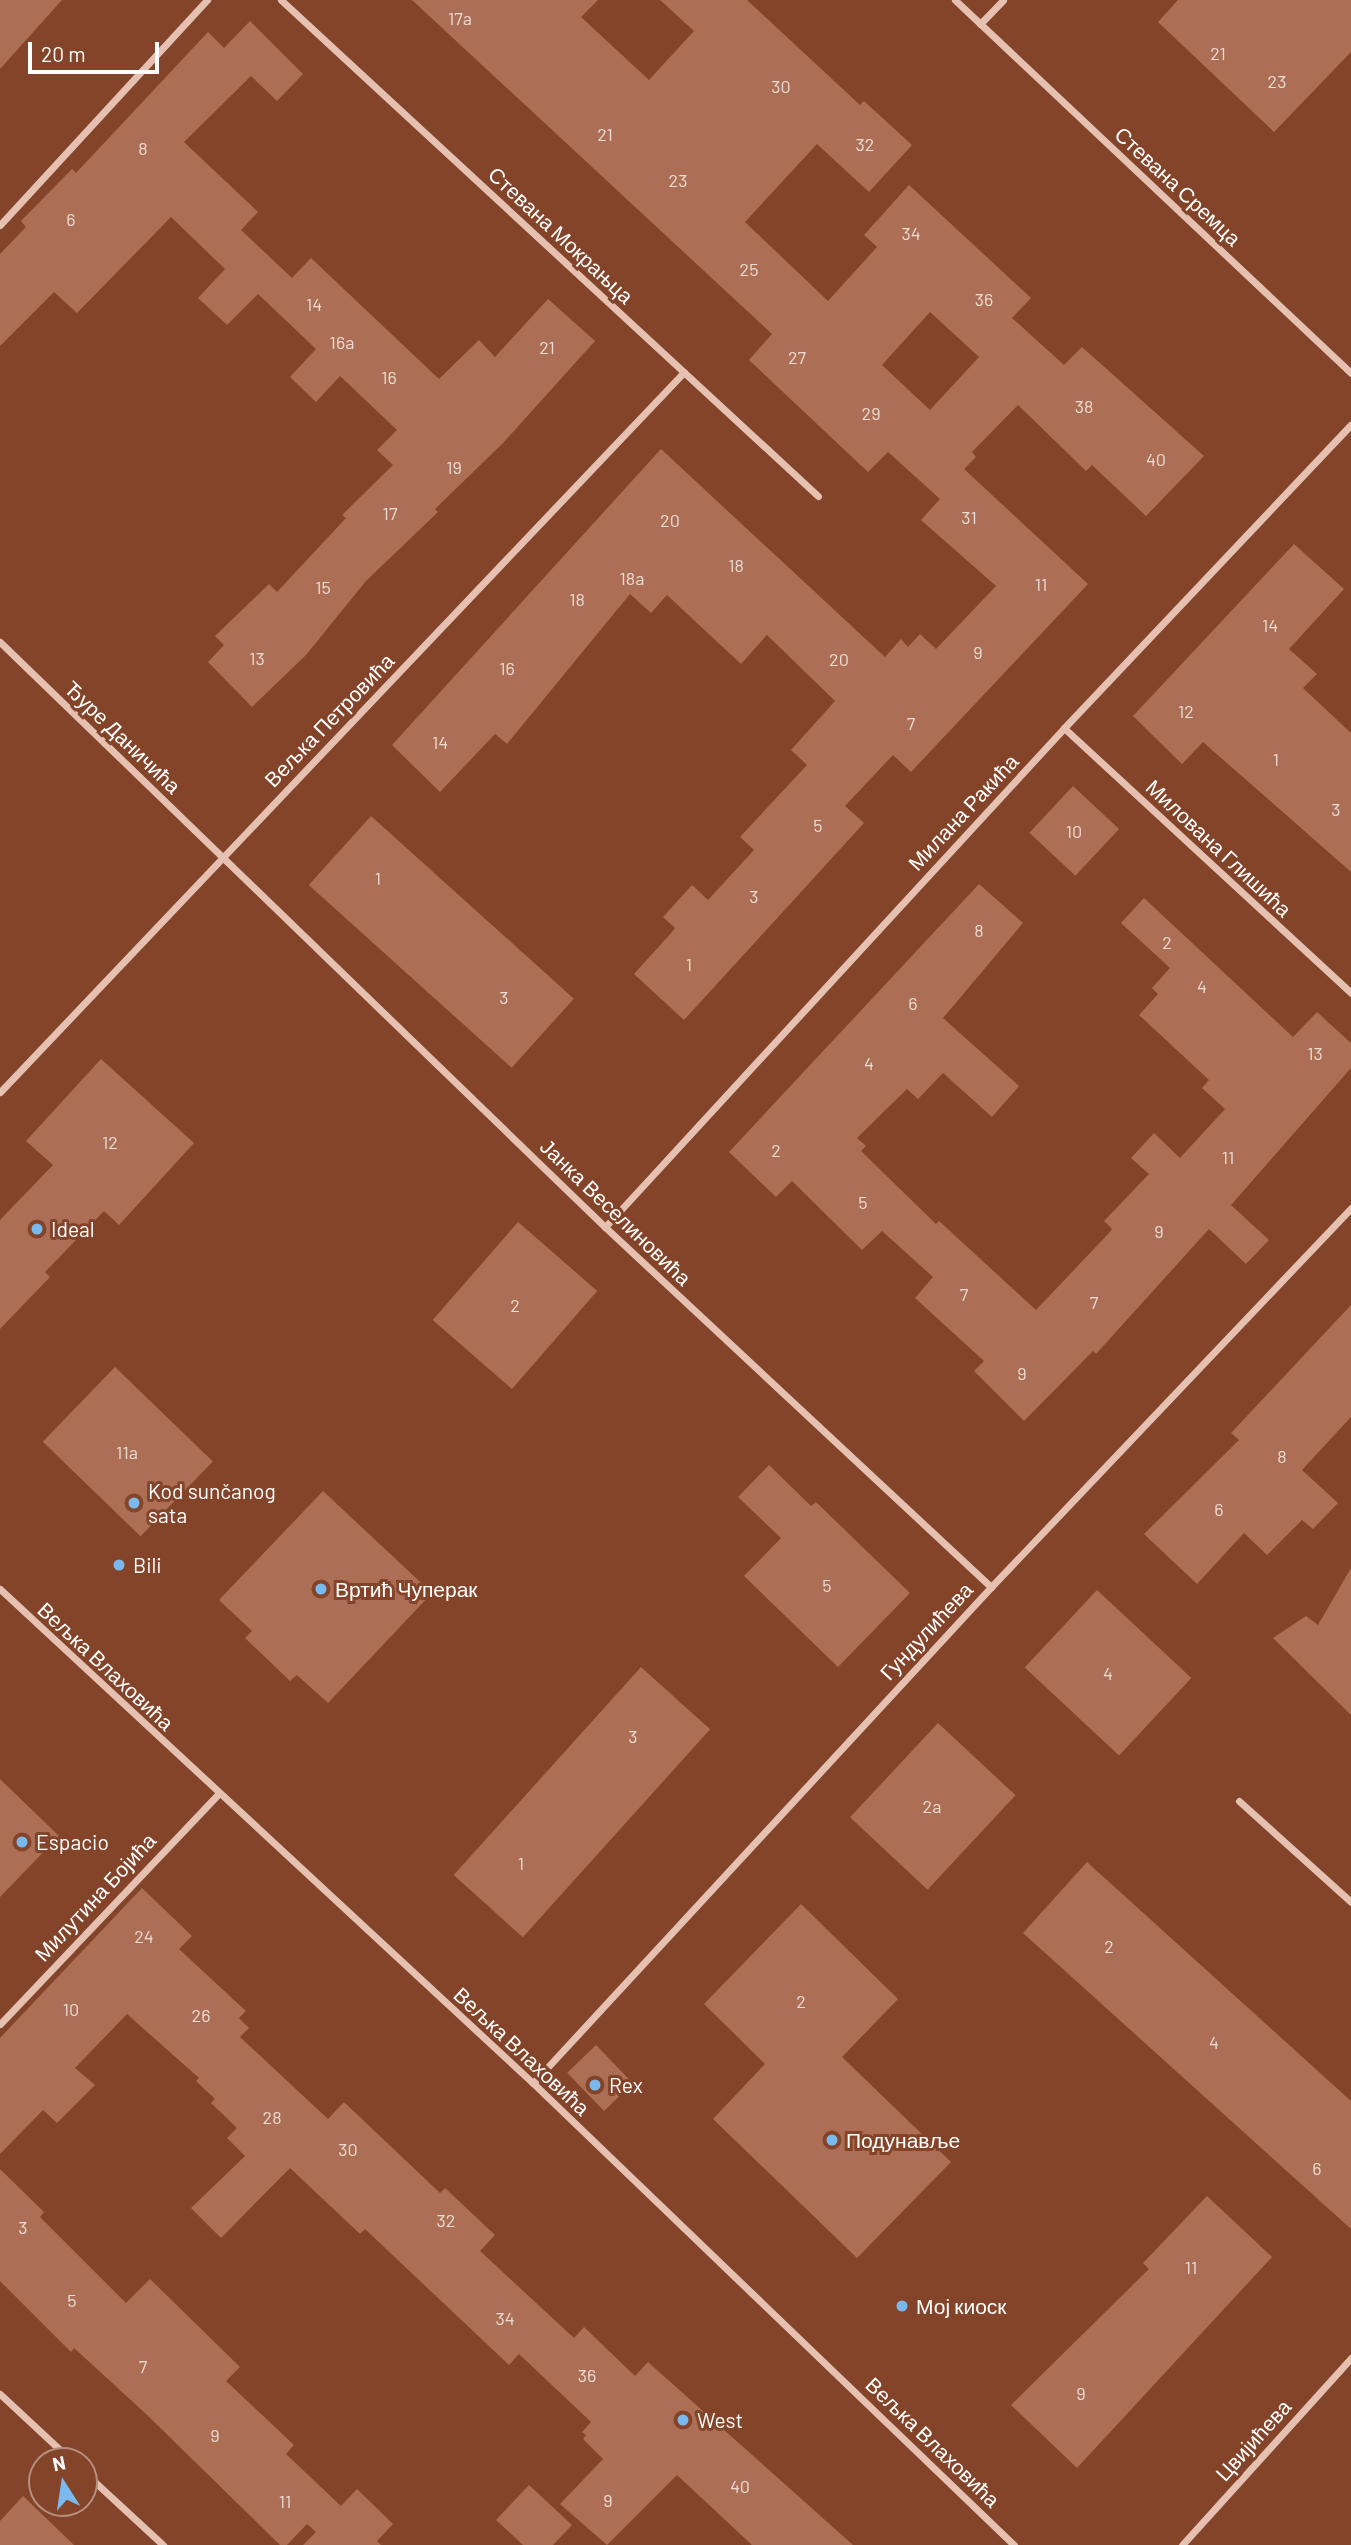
<!DOCTYPE html>
<meta charset="utf-8">
<style>
body{margin:0}
#map{position:relative;width:1351px;height:2545px;overflow:hidden;background:#834429;font-family:Barlow,sans-serif}
div>[style]{position:absolute}
[style*='--x']{left:calc(var(--x)*1px);top:calc(var(--y)*1px);width:calc(var(--w)*1px);rotate:calc(var(--a)*1deg)}
.building>*{inset:0;background:#ac6f55;transform-origin:0 0}
.minor>*{height:7px;margin:-3.5px;padding:0 3.5px;transform-origin:3.5px;border-radius:3.5px;background:#e6c1b2}
.dots>*{width:19px;height:19px;translate:-50% -50%;box-sizing:border-box;border:4px solid #834429;border-radius:50%}
span{translate:-50% -50%;white-space:nowrap;text-align:center;line-height:1.15;-webkit-text-stroke:6px #834429;paint-order:stroke}
.number-label{font-size:18px;color:#eadbd4}
.number-label span{-webkit-text-stroke-width:0}
.street-label{font-size:21px;color:#fff}
.poi-label{font-size:21px;color:#fff}
.left{translate:0 -50%;text-align:left}
.north{position:absolute;left:28px;top:2447px;width:70px;height:70px;box-sizing:border-box;background:#834429;border:2px solid #b58f7f;border-radius:50%;rotate:348deg;font-size:19px;font-weight:700;line-height:28px;text-align:center;color:#fff}
.north::after{content:'';display:block;margin:auto;width:24px;height:32px;background:#79b9ee;clip-path:polygon(50% 0,100% 100%,50% 72%,0 100%)}
.scale{position:absolute;left:28px;top:42px;width:131px;height:32px;box-sizing:border-box;border:4px solid #fff;border-top:0;padding-left:9px;font-size:21px;line-height:24px;white-space:nowrap;color:#fff;-webkit-text-stroke:5px #834429;paint-order:stroke}
</style>
<div id="map">
<div class="building">
<i style="clip-path:polygon(0 0,62px 0,0 69px)"></i>
<i style="clip-path:polygon(evenodd,412px 0,598px 0,581px 17px,649px 80px,694px 31px,660px 0,747px 0,860px 105px,864px 101px,912px 145px,869px 192px,817px 144px,745px 222px,828px 301px,877px 247px,864px 235px,909px 185px,1031px 298px,1012px 318px,1064px 365px,1082px 347px,1204px 456px,1146px 516px,1092px 465px,1086px 471px,1018px 405px,972px 452px,976px 457px,964px 469px,1088px 584px,911px 772px,893px 755px,845px 806px,864px 823px,684px 1020px,634px 974px,672px 932px,675px 928px,663px 917px,692px 885px,708px 900px,754px 850px,740px 837px,807px 765px,791px 750px,835px 701px,767px 635px,741px 664px,667px 595px,651px 613px,630px 594px,507px 744px,495px 734px,440px 792px,392px 745px,661px 449px,885px 657px,901px 639px,908px 647px,920px 634px,936px 649px,996px 586px,921px 520px,940px 499px,888px 452px,868px 472px,749px 360px,772px 334px,412px 0,930px 312px,979px 357px,930px 410px,882px 365px,930px 312px)"></i>
<i style="clip-path:polygon(1178px 0,1351px 0,1351px 52px,1274px 132px,1158px 22px)"></i>
<i style="clip-path:polygon(250px 21px,303px 74px,277px 101px,251px 76px,184px 142px,258px 212px,241px 230px,292px 278px,311px 258px,439px 379px,479px 340px,495px 357px,548px 299px,595px 341px,503px 443px,435px 509px,438px 512px,366px 581px,306px 655px,252px 707px,208px 662px,224px 645px,215px 636px,269px 584px,277px 592px,346px 518px,342px 515px,393px 465px,377px 450px,397px 430px,340px 376px,316px 402px,290px 377px,316px 349px,258px 294px,227px 325px,198px 298px,225px 269px,171px 217px,77px 313px,54px 292px,0 346px,0 254px,26px 227px,21px 221px,72px 169px,76px 173px,208px 32px,224px 48px)"></i>
<i style="clip-path:polygon(1294px 544px,1344px 589px,1289px 649px,1317px 674px,1303px 688px,1351px 733px,1351px 872px,1203px 742px,1182px 764px,1133px 716px)"></i>
<i style="left:1073px;top:786px;width:63px;height:64px;rotate:43deg"></i>
<i style="left:371px;top:816px;width:273px;height:93px;rotate:42deg"></i>
<i style="clip-path:polygon(979px 884px,1023px 923px,943px 1018px,1019px 1086px,992px 1117px,943px 1073px,918px 1099px,907px 1089px,857px 1138px,866px 1146px,861px 1151px,936px 1224px,939px 1221px,1036px 1310px,1109px 1233px,1112px 1229px,1104px 1221px,1149px 1174px,1131px 1158px,1154px 1133px,1180px 1158px,1225px 1109px,1202px 1088px,1209px 1080px,1139px 1015px,1158px 994px,1152px 988px,1170px 968px,1121px 923px,1144px 898px,1293px 1037px,1317px 1012px,1351px 1043px,1351px 1068px,1231px 1205px,1269px 1240px,1246px 1264px,1209px 1229px,1096px 1354px,1093px 1351px,1024px 1421px,974px 1371px,984px 1361px,915px 1298px,933px 1277px,882px 1231px,862px 1250px,792px 1181px,776px 1197px,729px 1152px)"></i>
<i style="clip-path:polygon(101px 1059px,194px 1143px,119px 1225px,104px 1211px,45px 1272px,50px 1277px,0 1329px,0 1220px,53px 1165px,26px 1141px)"></i>
<i style="left:518px;top:1222px;width:105px;height:130px;rotate:41deg"></i>
<i style="clip-path:polygon(1351px 1305px,1351px 1417px,1302px 1470px,1338px 1503px,1313px 1529px,1302px 1520px,1267px 1555px,1244px 1533px,1197px 1584px,1144px 1534px,1239px 1440px,1231px 1433px)"></i>
<i style="left:115px;top:1367px;width:136px;height:104px;rotate:44deg"></i>
<i style="clip-path:polygon(769px 1465px,811px 1506px,816px 1502px,910px 1593px,838px 1667px,744px 1576px,781px 1538px,738px 1497px)"></i>
<i style="clip-path:polygon(323px 1491px,432px 1593px,328px 1703px,297px 1675px,290px 1681px,245px 1638px,252px 1631px,219px 1600px)"></i>
<i style="clip-path:polygon(1351px 1568px,1351px 1715px,1273px 1638px,1306px 1616px,1318px 1625px)"></i>
<i style="left:1097px;top:1590px;width:129px;height:106px;rotate:43deg"></i>
<i style="left:641px;top:1667px;width:93px;height:280px;rotate:42deg"></i>
<i style="left:938px;top:1723px;width:106px;height:129px;rotate:43deg"></i>
<i style="clip-path:polygon(0 1779px,59px 1836px,0 1897px)"></i>
<i style="clip-path:polygon(1087px 1862px,1351px 2101px,1351px 2229px,1023px 1933px)"></i>
<i style="clip-path:polygon(142px 1888px,192px 1936px,179px 1949px,246px 2011px,239px 2018px,249px 2028px,240px 2037px,328px 2119px,344px 2102px,440px 2193px,445px 2188px,495px 2235px,480px 2251px,574px 2338px,584px 2327px,635px 2376px,648px 2362px,853px 2545px,752px 2545px,677px 2475px,607px 2545px,560px 2504px,603px 2459px,583px 2439px,586px 2435px,582px 2432px,591px 2422px,519px 2354px,509px 2365px,365px 2229px,360px 2234px,290px 2168px,221px 2238px,191px 2208px,245px 2156px,227px 2138px,237px 2128px,211px 2103px,215px 2099px,196px 2081px,199px 2078px,127px 2014px,75px 2068px,95px 2085px,57px 2123px,43px 2110px,0 2154px,0 2038px)"></i>
<i style="clip-path:polygon(801px 1904px,898px 1999px,842px 2057px,951px 2162px,857px 2258px,713px 2119px,765px 2064px,704px 2004px)"></i>
<i style="left:596px;top:2045px;width:53px;height:40px;rotate:46deg"></i>
<i style="clip-path:polygon(0 2169px,44px 2212px,40px 2217px,126px 2303px,150px 2279px,240px 2367px,226px 2381px,294px 2445px,286px 2454px,341px 2506px,357px 2489px,393px 2524px,377px 2541px,381px 2545px,303px 2545px,316px 2532px,307px 2524px,287px 2545px,280px 2545px,145px 2413px,74px 2348px,71px 2352px,0 2281px)"></i>
<i style="clip-path:polygon(1207px 2196px,1272px 2257px,1077px 2468px,1011px 2405px,1149px 2269px,1143px 2263px)"></i>
<i style="clip-path:polygon(529px 2485px,572px 2525px,553px 2545px,523px 2545px,496px 2520px)"></i>
<i style="clip-path:polygon(23px 2496px,74px 2545px,0 2545px,0 2521px)"></i>
</div>
<div class="minor">
<i style="--x:281;--y:0;--w:731;--a:42.73"></i>
<i style="--x:955;--y:0;--w:544;--a:43.29"></i>
<i style="--x:980;--y:24;--w:33;--a:-46"></i>
<i style="--x:0;--y:225;--w:306;--a:-47.4"></i>
<i style="--x:0;--y:642;--w:842;--a:44.04"></i>
<i style="--x:605;--y:1227;--w:528;--a:43"></i>
<i style="--x:1064;--y:728;--w:391;--a:42.7"></i>
<i style="--x:0;--y:1092;--w:993;--a:-46.47"></i>
<i style="--x:605;--y:1227;--w:678;--a:-47.39"></i>
<i style="--x:1064;--y:728;--w:417;--a:-46.6"></i>
<i style="--x:0;--y:1589;--w:727;--a:42.83"></i>
<i style="--x:533;--y:2083;--w:667;--a:43.85"></i>
<i style="--x:1239;--y:1801;--w:151;--a:42"></i>
<i style="--x:0;--y:2024;--w:315;--a:-46.5"></i>
<i style="--x:533;--y:2083;--w:675;--a:-47.28"></i>
<i style="--x:991;--y:1587;--w:523;--a:-46.47"></i>
<i style="--x:0;--y:2394;--w:98;--a:42.9"></i>
<i style="--x:84;--y:2472;--w:108;--a:42.7"></i>
<i style="--x:1182;--y:2545;--w:252;--a:-47.9"></i>
</div>
<div class="dots">
<i style="left:37px;top:1229px;background:#79b9ee"></i>
<i style="left:134px;top:1503px;background:#79b9ee"></i>
<i style="left:119px;top:1565px;background:#79b9ee"></i>
<i style="left:321px;top:1589px;background:#79b9ee"></i>
<i style="left:22px;top:1842px;background:#79b9ee"></i>
<i style="left:595px;top:2085px;background:#79b9ee"></i>
<i style="left:832px;top:2140px;background:#79b9ee"></i>
<i style="left:902px;top:2306px;background:#79b9ee"></i>
<i style="left:683px;top:2420px;background:#79b9ee"></i>
</div>
<div class="number-label">
<span style="left:460px;top:18px">17a</span>
<span style="left:1218px;top:53px">21</span>
<span style="left:1277px;top:81px">23</span>
<span style="left:781px;top:86px">30</span>
<span style="left:605px;top:134px">21</span>
<span style="left:865px;top:144px">32</span>
<span style="left:143px;top:148px">8</span>
<span style="left:678px;top:180px">23</span>
<span style="left:71px;top:219px">6</span>
<span style="left:911px;top:233px">34</span>
<span style="left:749px;top:269px">25</span>
<span style="left:984px;top:299px">36</span>
<span style="left:314px;top:304px">14</span>
<span style="left:342px;top:342px">16a</span>
<span style="left:547px;top:347px">21</span>
<span style="left:797px;top:357px">27</span>
<span style="left:389px;top:377px">16</span>
<span style="left:1084px;top:406px">38</span>
<span style="left:871px;top:413px">29</span>
<span style="left:1156px;top:459px">40</span>
<span style="left:454px;top:467px">19</span>
<span style="left:390px;top:513px">17</span>
<span style="left:969px;top:517px">31</span>
<span style="left:670px;top:520px">20</span>
<span style="left:736px;top:565px">18</span>
<span style="left:632px;top:578px">18a</span>
<span style="left:1041px;top:584px">11</span>
<span style="left:323px;top:587px">15</span>
<span style="left:577px;top:599px">18</span>
<span style="left:1270px;top:625px">14</span>
<span style="left:978px;top:652px">9</span>
<span style="left:257px;top:658px">13</span>
<span style="left:839px;top:659px">20</span>
<span style="left:507px;top:668px">16</span>
<span style="left:1186px;top:711px">12</span>
<span style="left:911px;top:723px">7</span>
<span style="left:440px;top:742px">14</span>
<span style="left:1276px;top:759px">1</span>
<span style="left:1336px;top:809px">3</span>
<span style="left:818px;top:825px">5</span>
<span style="left:1074px;top:831px">10</span>
<span style="left:378px;top:878px">1</span>
<span style="left:754px;top:896px">3</span>
<span style="left:979px;top:930px">8</span>
<span style="left:1167px;top:942px">2</span>
<span style="left:689px;top:964px">1</span>
<span style="left:1202px;top:986px">4</span>
<span style="left:504px;top:997px">3</span>
<span style="left:913px;top:1003px">6</span>
<span style="left:1315px;top:1053px">13</span>
<span style="left:869px;top:1063px">4</span>
<span style="left:110px;top:1142px">12</span>
<span style="left:776px;top:1150px">2</span>
<span style="left:1228px;top:1157px">11</span>
<span style="left:863px;top:1202px">5</span>
<span style="left:1159px;top:1231px">9</span>
<span style="left:964px;top:1294px">7</span>
<span style="left:1094px;top:1302px">7</span>
<span style="left:515px;top:1305px">2</span>
<span style="left:1022px;top:1373px">9</span>
<span style="left:127px;top:1452px">11a</span>
<span style="left:1282px;top:1456px">8</span>
<span style="left:1219px;top:1509px">6</span>
<span style="left:827px;top:1585px">5</span>
<span style="left:1108px;top:1673px">4</span>
<span style="left:633px;top:1736px">3</span>
<span style="left:932px;top:1806px">2a</span>
<span style="left:521px;top:1863px">1</span>
<span style="left:144px;top:1936px">24</span>
<span style="left:1109px;top:1946px">2</span>
<span style="left:801px;top:2001px">2</span>
<span style="left:71px;top:2009px">10</span>
<span style="left:201px;top:2015px">26</span>
<span style="left:1214px;top:2042px">4</span>
<span style="left:272px;top:2117px">28</span>
<span style="left:348px;top:2149px">30</span>
<span style="left:1317px;top:2168px">6</span>
<span style="left:446px;top:2220px">32</span>
<span style="left:23px;top:2227px">3</span>
<span style="left:1191px;top:2267px">11</span>
<span style="left:72px;top:2300px">5</span>
<span style="left:505px;top:2318px">34</span>
<span style="left:143px;top:2366px">7</span>
<span style="left:587px;top:2375px">36</span>
<span style="left:1081px;top:2393px">9</span>
<span style="left:215px;top:2435px">9</span>
<span style="left:740px;top:2486px">40</span>
<span style="left:608px;top:2500px">9</span>
<span style="left:285px;top:2501px">11</span>
</div>
<div class="street-label">
<span style="left:1178px;top:186px;rotate:43deg">Стевана Сремца</span>
<span style="left:561px;top:235px;rotate:43deg">Стевана Мокрањца</span>
<span style="left:329px;top:720px;rotate:-46deg">Вељка Петровића</span>
<span style="left:123px;top:737px;rotate:44deg">Ђуре Даничића</span>
<span style="left:963px;top:812px;rotate:-47deg">Милана Ракића</span>
<span style="left:1219px;top:848px;rotate:43deg">Милована Глишића</span>
<span style="left:616px;top:1212px;rotate:44deg">Јанка Веселиновића</span>
<span style="left:926px;top:1631px;rotate:-47deg">Гундулићева</span>
<span style="left:106px;top:1666px;rotate:43deg">Вељка Влаховића</span>
<span style="left:95px;top:1897px;rotate:-47deg">Милутина Бојића</span>
<span style="left:522px;top:2051px;rotate:43deg">Вељка Влаховића</span>
<span style="left:1253px;top:2440px;rotate:-48deg">Цвијићева</span>
<span style="left:933px;top:2442px;rotate:44deg">Вељка Влаховића</span>
</div>
<div class="poi-label">
<span class="left" style="left:51px;top:1229px">Ideal</span>
<span class="left" style="left:148px;top:1503px">Kod sunčanog<br>sata</span>
<span class="left" style="left:133px;top:1565px">Bili</span>
<span class="left" style="left:335px;top:1589px">Вртић Чуперак</span>
<span class="left" style="left:36px;top:1842px">Espacio</span>
<span class="left" style="left:609px;top:2085px">Rex</span>
<span class="left" style="left:846px;top:2140px">Подунавље</span>
<span class="left" style="left:916px;top:2306px">Мој киоск</span>
<span class="left" style="left:697px;top:2420px">West</span>
</div>
<div class="north">N</div>
<div class="scale">20 m</div>
</div>
